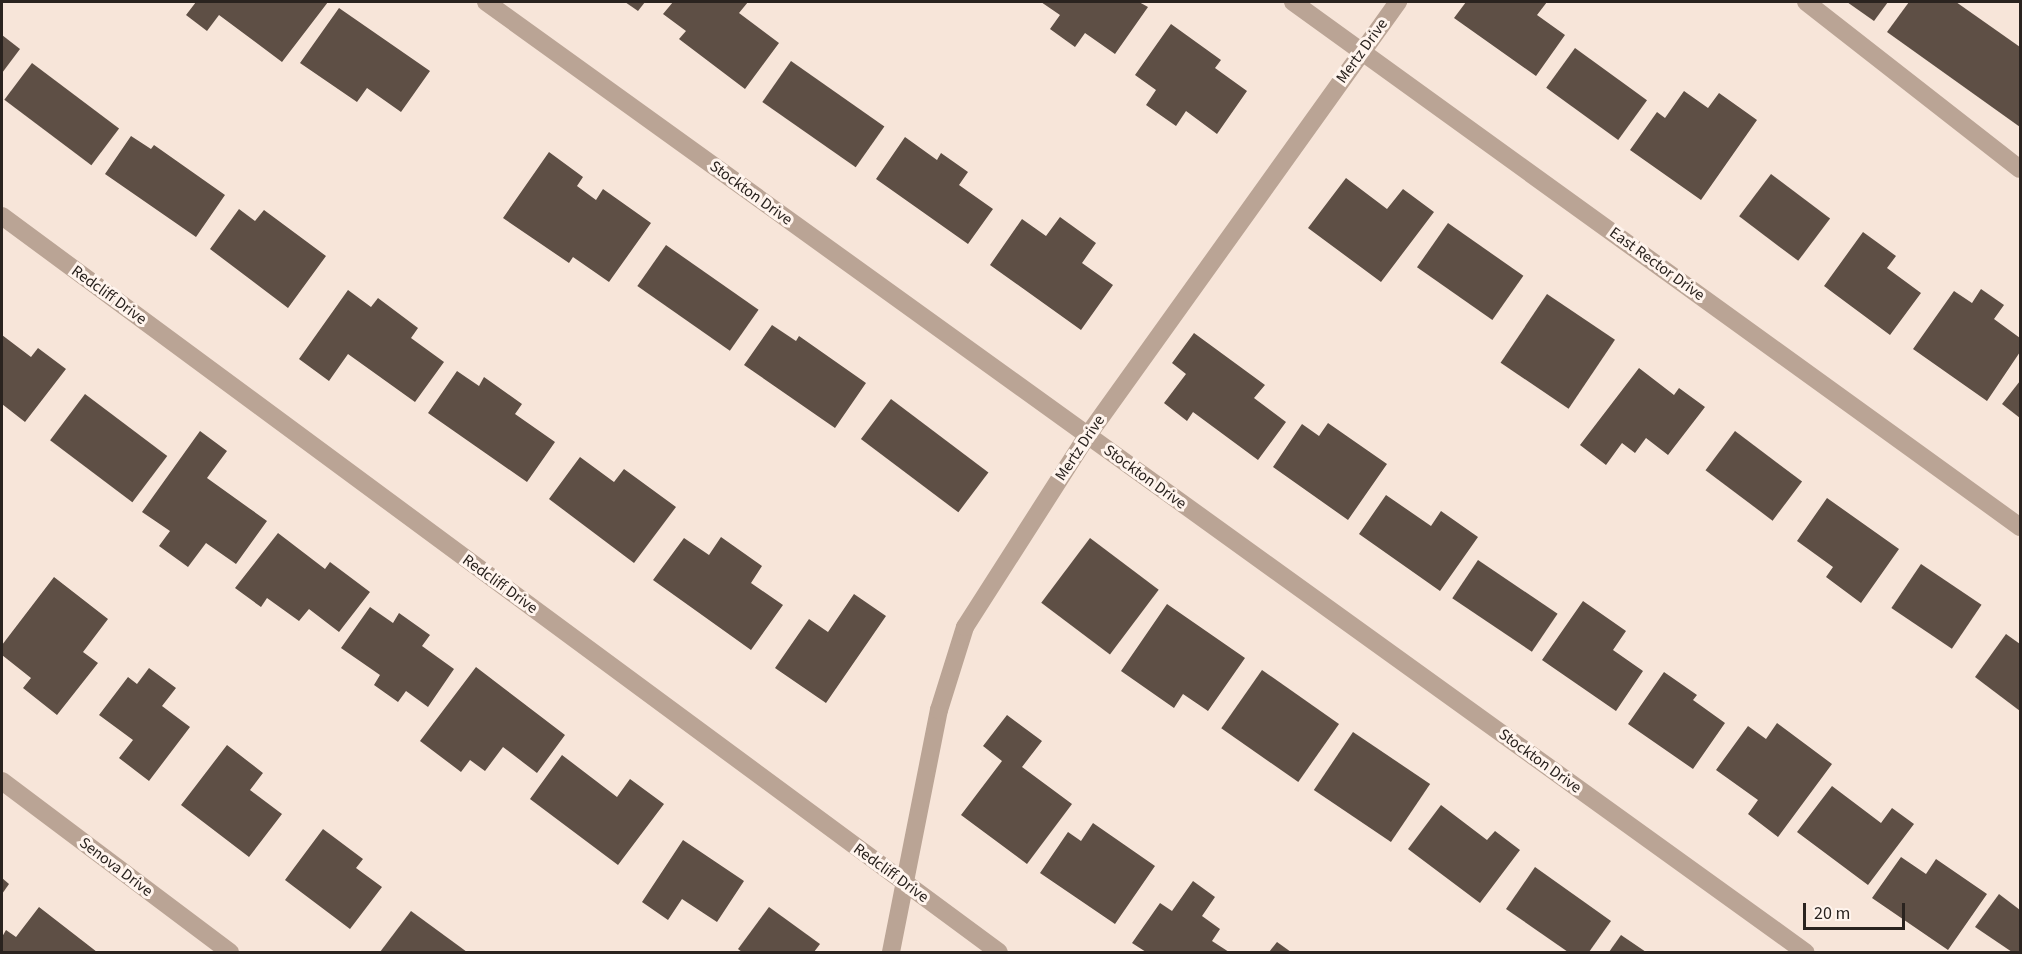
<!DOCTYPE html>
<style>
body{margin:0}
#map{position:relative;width:2022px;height:954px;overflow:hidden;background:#f7e5d9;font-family:"Source Sans 3",sans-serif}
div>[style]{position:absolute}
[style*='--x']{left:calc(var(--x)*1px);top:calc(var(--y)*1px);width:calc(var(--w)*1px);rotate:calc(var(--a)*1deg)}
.building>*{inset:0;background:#5e4f45;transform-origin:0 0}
.minor>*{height:18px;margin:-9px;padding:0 9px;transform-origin:9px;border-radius:9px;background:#baa495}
span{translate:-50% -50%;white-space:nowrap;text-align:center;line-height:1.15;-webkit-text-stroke:6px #fff4ed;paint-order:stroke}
.street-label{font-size:16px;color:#2a231f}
.frame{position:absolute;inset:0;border:3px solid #2a231f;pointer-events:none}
.scale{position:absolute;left:1803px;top:903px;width:102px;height:27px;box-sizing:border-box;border:3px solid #2a231f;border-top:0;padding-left:8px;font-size:18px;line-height:21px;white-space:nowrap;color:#2a231f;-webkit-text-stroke:4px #fff4ed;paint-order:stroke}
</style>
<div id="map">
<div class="building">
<i style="clip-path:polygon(196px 2px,328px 2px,282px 62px,219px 15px,207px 31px,186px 15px)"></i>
<i style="clip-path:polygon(625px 2px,645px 2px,638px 11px)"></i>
<i style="clip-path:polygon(673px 2px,748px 2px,739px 13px,779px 43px,745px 89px,679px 39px,686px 31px,663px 14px)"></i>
<i style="clip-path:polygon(1041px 2px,1139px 2px,1148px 7px,1115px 54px,1085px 33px,1075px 47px,1050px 29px,1060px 15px)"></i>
<i style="clip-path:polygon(1466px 2px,1547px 2px,1537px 15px,1565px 35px,1536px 76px,1454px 18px)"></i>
<i style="clip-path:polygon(1847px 2px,1888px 2px,1874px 21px)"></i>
<i style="clip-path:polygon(1909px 2px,1956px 2px,2020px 47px,2020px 127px,1887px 32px)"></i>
<i style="clip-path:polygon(339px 8px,430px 71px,401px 112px,367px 88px,357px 102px,300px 63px)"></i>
<i style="clip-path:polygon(1171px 24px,1221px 60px,1215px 68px,1247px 91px,1217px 134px,1186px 111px,1176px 126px,1146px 105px,1156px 90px,1135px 75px)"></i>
<i style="clip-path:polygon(2px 35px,20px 49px,2px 73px)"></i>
<i style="left:1575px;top:48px;width:89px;height:49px;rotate:36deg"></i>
<i style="left:791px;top:61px;width:114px;height:50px;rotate:35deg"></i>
<i style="left:32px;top:63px;width:109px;height:46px;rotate:37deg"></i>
<i style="clip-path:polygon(1684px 91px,1708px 108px,1719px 93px,1757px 120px,1701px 200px,1630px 150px,1657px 112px,1665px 118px)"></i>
<i style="clip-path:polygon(131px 136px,151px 149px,154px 145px,225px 195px,196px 237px,105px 174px)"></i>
<i style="clip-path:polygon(905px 137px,937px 160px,941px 153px,968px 172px,959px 185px,993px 209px,968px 244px,876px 179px)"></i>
<i style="clip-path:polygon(549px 152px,583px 177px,577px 186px,596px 200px,603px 189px,651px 223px,609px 282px,573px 257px,569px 263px,503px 218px)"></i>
<i style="left:1771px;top:174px;width:74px;height:53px;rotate:37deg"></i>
<i style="clip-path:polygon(1346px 178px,1387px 209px,1403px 189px,1434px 212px,1381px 282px,1308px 228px)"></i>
<i style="clip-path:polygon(239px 209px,255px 221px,264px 210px,326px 256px,288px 308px,210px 249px)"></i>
<i style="clip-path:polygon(1060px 217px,1096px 243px,1082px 263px,1113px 285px,1081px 330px,990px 265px,1022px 219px,1046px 236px)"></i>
<i style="left:1448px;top:223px;width:92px;height:54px;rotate:35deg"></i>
<i style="clip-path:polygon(1863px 232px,1896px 256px,1887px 268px,1921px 293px,1890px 335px,1824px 286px)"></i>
<i style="left:666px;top:245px;width:113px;height:50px;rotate:35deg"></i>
<i style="clip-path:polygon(1981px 289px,2004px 305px,1994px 319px,2020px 338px,2020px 352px,1987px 401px,1913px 349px,1954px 291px,1972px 303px)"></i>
<i style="clip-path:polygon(348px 290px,371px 307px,378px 298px,418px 328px,411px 338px,444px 362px,415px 402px,348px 354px,329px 381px,299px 359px)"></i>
<i style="left:1547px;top:294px;width:82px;height:83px;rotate:34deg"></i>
<i style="clip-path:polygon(772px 325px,796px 341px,799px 336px,866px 383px,835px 428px,744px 365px)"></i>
<i style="clip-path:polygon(1194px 333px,1265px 385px,1254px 398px,1286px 422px,1258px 460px,1193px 412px,1187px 421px,1164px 403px,1186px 374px,1172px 363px)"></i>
<i style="clip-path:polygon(2px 335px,31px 357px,38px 348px,66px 369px,25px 422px,2px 404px)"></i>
<i style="clip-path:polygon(1639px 368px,1674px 395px,1679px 388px,1705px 407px,1668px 455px,1646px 438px,1635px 453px,1622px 443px,1606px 465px,1580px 445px)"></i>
<i style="clip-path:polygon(457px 371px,479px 386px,484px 377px,522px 404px,515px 414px,555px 442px,527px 482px,428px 413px)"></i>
<i style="clip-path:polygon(2020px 381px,2020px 418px,2002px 404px)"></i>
<i style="left:85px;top:394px;width:103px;height:58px;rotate:37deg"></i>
<i style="left:891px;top:399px;width:122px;height:50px;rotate:37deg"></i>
<i style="clip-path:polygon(1328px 423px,1387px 464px,1348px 520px,1273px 467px,1302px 424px,1319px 436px)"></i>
<i style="clip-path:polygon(200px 431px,227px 451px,207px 478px,267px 521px,236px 564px,206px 543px,188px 567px,159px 546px,170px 531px,142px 512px)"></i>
<i style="left:1735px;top:431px;width:84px;height:49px;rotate:37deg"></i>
<i style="clip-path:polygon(580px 457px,614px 482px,624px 469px,676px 507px,634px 563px,549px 499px)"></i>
<i style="clip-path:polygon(1386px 495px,1431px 526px,1441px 511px,1478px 537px,1440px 591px,1359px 534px)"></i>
<i style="clip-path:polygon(1827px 498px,1899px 549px,1861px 603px,1826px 577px,1833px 567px,1797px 541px)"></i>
<i style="clip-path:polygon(278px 533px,325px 569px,330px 562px,370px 592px,339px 632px,309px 609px,299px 621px,267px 598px,261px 607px,235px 588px)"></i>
<i style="clip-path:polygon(721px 537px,762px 566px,751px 583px,783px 605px,751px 650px,653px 580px,684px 538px,709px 555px)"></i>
<i style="left:1090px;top:538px;width:86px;height:81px;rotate:37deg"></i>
<i style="left:1478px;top:560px;width:96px;height:46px;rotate:34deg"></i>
<i style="left:1921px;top:564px;width:73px;height:53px;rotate:34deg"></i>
<i style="clip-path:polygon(54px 577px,108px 619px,83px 652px,98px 663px,57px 715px,23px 688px,31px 678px,2px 655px,2px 645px)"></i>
<i style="clip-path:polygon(854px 594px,886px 616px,826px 703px,775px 668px,809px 619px,828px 632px)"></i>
<i style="clip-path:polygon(1583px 601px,1626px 631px,1613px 650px,1643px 671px,1616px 711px,1542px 660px)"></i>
<i style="clip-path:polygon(1167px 604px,1245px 658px,1208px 711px,1183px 694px,1174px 708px,1121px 671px)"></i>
<i style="clip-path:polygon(370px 607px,393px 623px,399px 613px,430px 635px,422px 646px,454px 669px,428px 707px,406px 691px,398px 702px,374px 685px,380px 675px,341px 648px)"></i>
<i style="clip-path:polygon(2006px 634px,2020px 644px,2020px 711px,1975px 677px)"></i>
<i style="clip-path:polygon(476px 667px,565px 735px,537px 773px,503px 747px,485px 771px,470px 760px,461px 772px,420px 741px)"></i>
<i style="clip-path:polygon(149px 668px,176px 688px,162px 706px,190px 727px,149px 781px,119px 758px,133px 740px,99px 715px,128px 677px,137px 684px)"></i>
<i style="left:1262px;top:670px;width:94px;height:71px;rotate:35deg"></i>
<i style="clip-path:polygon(1664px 672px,1697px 695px,1693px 700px,1725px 723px,1693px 769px,1628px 724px)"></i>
<i style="clip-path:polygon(1007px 715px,1042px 741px,1022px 767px,1072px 804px,1027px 864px,961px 815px,1002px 761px,983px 746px)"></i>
<i style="clip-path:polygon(1777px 723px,1832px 764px,1778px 837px,1748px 814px,1758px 800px,1716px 770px,1748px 726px,1766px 739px)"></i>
<i style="left:1353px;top:732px;width:93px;height:70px;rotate:34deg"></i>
<i style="clip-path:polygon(227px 745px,263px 773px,250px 790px,282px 814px,249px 857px,181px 805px)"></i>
<i style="clip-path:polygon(562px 755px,617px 797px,630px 779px,664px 804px,618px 865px,530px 799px)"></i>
<i style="clip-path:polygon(1832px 786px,1881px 823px,1892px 808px,1914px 824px,1868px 885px,1797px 832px)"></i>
<i style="clip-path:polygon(1441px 805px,1487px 840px,1495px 831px,1520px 850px,1480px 903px,1408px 849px)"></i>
<i style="clip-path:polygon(1093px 823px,1155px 866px,1115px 924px,1040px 873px,1068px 832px,1081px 841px)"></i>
<i style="clip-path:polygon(323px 829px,363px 859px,356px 868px,382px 887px,350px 929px,285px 880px)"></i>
<i style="clip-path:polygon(683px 840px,744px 881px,717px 922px,682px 899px,668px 920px,642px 902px)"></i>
<i style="clip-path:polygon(1901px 857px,1926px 874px,1936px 859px,1987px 894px,1948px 950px,1872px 898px)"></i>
<i style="clip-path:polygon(1535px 867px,1611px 921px,1589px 952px,1568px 952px,1506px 909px)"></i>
<i style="clip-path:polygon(2px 878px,9px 884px,2px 894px)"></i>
<i style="clip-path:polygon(1193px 881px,1215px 897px,1202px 916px,1220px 929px,1212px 941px,1229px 952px,1146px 952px,1132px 943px,1160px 903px,1172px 911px)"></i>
<i style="clip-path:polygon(1999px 894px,2020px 910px,2020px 952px,2012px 952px,1975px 927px)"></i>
<i style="clip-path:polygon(39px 907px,97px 952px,2px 952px,2px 937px,6px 930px,16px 937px)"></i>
<i style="clip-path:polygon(769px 907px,820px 944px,814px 952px,742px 952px,738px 949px)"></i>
<i style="clip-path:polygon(411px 911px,467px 952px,380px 952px)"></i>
<i style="clip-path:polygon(1621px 935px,1646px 952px,1609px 952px)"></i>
<i style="clip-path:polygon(1277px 942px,1291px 952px,1269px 952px)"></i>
</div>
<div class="minor">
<i style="--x:486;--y:2;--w:1626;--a:35.76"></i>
<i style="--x:1293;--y:2;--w:897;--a:35.83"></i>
<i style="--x:1806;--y:2;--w:271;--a:38"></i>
<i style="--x:2;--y:216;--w:1239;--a:36.44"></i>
<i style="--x:2;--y:781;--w:285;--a:36.9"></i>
<i style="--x:891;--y:952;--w:247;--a:-78.8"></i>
<i style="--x:939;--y:710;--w:87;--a:-72.6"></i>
<i style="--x:965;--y:627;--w:228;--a:-57.4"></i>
<i style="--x:1088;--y:435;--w:533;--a:-54.4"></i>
</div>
<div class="street-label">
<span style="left:1362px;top:51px;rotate:-54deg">Mertz Drive</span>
<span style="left:751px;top:193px;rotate:36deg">Stockton Drive</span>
<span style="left:1657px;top:264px;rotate:36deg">East Rector Drive</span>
<span style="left:109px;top:295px;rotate:36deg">Redcliff Drive</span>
<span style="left:1080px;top:448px;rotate:-56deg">Mertz Drive</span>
<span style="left:1145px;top:477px;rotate:36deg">Stockton Drive</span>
<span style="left:500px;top:584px;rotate:36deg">Redcliff Drive</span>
<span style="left:1540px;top:761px;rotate:36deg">Stockton Drive</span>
<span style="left:116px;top:867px;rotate:37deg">Senova Drive</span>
<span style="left:891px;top:873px;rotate:36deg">Redcliff Drive</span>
</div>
<div class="frame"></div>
<div class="scale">20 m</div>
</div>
